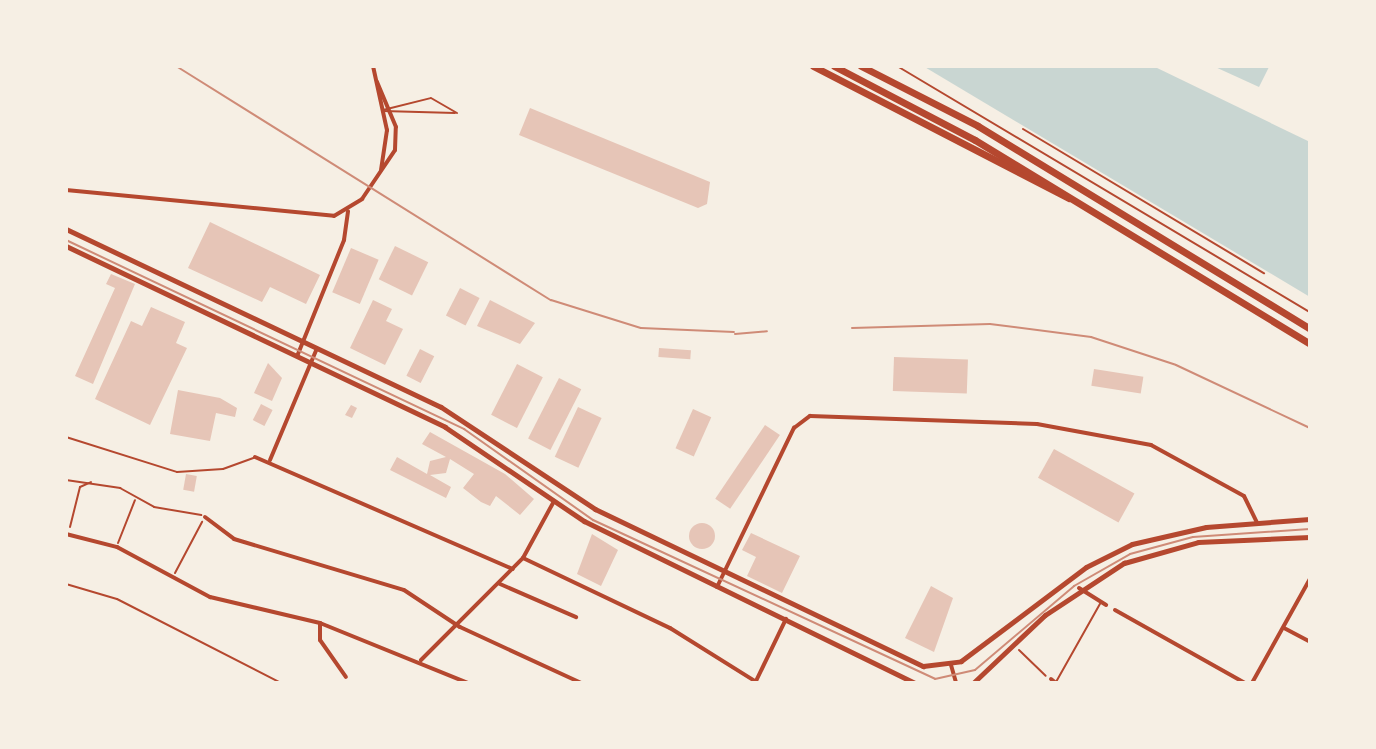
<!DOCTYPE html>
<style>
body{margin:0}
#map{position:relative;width:1376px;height:749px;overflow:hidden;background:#f6efe4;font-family:"IBM Plex Sans",sans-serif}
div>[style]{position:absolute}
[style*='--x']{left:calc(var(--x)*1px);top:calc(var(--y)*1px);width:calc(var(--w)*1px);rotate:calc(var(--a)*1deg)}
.water>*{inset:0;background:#c9d6d2}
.building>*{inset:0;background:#e6c5b7;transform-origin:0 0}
.round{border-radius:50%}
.path>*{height:2px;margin:-1px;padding:0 1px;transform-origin:1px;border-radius:1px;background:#b5482f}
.service>*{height:2px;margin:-1px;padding:0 1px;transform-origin:1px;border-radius:1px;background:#b5482f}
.minor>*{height:4px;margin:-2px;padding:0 2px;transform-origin:2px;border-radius:2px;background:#b5482f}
.tertiary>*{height:5px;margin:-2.5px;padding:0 2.5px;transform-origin:2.5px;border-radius:2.5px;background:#b5482f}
.trunk>*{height:7px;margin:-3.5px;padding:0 3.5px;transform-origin:3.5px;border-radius:3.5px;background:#b5482f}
.tram>*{height:2px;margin:-1px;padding:0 1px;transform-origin:1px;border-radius:1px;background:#cf8b77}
.rail>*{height:2px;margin:-1px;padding:0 1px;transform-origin:1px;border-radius:1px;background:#cf8b77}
span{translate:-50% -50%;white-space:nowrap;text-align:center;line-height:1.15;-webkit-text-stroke:6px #f6efe4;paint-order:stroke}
.frame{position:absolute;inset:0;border:68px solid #f6efe4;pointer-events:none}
</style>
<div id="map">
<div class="water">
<i style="clip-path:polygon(923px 66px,1153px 66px,1310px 142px,1310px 297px)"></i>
<i style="clip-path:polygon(1213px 66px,1267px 66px,1269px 67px,1259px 87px)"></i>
</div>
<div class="building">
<i style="clip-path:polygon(530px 108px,710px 182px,707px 204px,698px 208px,519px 135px)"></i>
<i style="clip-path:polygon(210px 222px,320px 275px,306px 304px,270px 287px,262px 302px,188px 268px)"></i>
<i style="left:395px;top:246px;width:37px;height:37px;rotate:26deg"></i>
<i style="left:351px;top:248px;width:30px;height:48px;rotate:23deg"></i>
<i style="clip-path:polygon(111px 274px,135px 284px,93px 384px,75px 376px,115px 288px,106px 284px)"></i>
<i style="left:460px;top:288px;width:22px;height:31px;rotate:27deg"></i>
<i style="clip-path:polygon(373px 300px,392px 309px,386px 321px,403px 329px,385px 365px,350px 348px)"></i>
<i style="clip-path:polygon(490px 300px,535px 323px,520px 344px,477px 326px)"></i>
<i style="clip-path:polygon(151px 307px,185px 322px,176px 343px,187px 348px,150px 425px,95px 399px,131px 321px,142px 326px)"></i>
<i style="left:659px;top:348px;width:32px;height:9px;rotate:4deg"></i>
<i style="left:420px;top:349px;width:16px;height:30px;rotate:27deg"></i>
<i style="left:894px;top:357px;width:74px;height:34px;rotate:2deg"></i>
<i style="clip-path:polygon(268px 363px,282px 378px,272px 401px,254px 393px)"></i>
<i style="left:517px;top:364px;width:29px;height:57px;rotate:27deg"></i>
<i style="left:1094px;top:369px;width:50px;height:17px;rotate:9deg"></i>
<i style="left:559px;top:378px;width:25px;height:68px;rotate:27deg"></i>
<i style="clip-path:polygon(178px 390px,220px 398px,237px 408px,235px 417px,216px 413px,210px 441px,170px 434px)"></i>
<i style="left:261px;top:404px;width:13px;height:18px;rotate:27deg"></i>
<i style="clip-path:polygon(351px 405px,357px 408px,352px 418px,345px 415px)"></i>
<i style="left:578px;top:407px;width:26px;height:55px;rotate:25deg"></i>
<i style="left:693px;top:409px;width:20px;height:43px;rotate:24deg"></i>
<i style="left:765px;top:425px;width:18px;height:89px;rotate:34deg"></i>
<i style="clip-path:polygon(430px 432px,505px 474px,534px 499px,520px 515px,496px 496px,490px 506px,481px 502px,463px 488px,474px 474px,450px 459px,446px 473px,430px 475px,451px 487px,446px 498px,390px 470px,397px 457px,427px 474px,430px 461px,446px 457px,422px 444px)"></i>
<i style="left:1054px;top:449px;width:92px;height:33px;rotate:29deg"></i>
<i style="left:186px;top:474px;width:11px;height:16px;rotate:10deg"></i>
<i class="round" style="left:689px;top:523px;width:26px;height:26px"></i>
<i style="clip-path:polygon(751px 533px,800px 556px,782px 593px,747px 576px,756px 557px,742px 550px)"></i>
<i style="clip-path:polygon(592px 534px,618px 550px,601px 586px,577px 574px)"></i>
<i style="clip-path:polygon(931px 586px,953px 598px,934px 652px,905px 638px)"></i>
</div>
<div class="path">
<i style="--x:897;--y:66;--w:481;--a:30.8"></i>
<i style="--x:1023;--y:129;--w:281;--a:30.9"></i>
<i style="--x:66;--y:480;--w:55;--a:8.4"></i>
<i style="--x:120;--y:488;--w:39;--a:29"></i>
<i style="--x:154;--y:507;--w:48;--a:9.7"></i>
<i style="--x:70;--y:527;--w:41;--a:-76"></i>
<i style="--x:80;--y:487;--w:12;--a:-24"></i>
<i style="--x:118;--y:543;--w:46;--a:-68.4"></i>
<i style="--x:175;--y:573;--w:58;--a:-62.1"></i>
<i style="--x:66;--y:584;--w:53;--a:16.4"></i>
<i style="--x:117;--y:599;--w:184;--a:27.1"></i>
<i style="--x:1019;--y:650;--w:37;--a:44"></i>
</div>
<div class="service">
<i style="--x:383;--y:110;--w:49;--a:-14"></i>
<i style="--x:431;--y:98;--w:30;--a:30"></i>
<i style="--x:383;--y:111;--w:72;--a:1.6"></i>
<i style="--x:66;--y:437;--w:116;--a:17.5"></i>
<i style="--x:177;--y:472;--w:46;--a:-3.7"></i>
<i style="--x:223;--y:469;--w:33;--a:-20"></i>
<i style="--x:1056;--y:682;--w:90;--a:-60.6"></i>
</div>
<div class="minor">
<i style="--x:373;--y:66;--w:66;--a:77.7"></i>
<i style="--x:387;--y:130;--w:40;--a:98.5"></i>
<i style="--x:66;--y:190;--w:269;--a:5.5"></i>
<i style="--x:334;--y:216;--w:33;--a:-31"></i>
<i style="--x:362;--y:199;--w:59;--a:-56"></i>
<i style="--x:395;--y:150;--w:23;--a:-88"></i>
<i style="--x:396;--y:127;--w:49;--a:-112.9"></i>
<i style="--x:298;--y:354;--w:123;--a:-68"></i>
<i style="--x:344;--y:240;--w:29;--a:-82"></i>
<i style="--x:255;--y:457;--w:281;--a:23.5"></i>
<i style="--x:270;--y:460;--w:121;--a:-67.2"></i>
<i style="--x:205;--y:517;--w:36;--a:37"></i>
<i style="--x:234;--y:539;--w:177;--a:16.7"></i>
<i style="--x:404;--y:590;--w:67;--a:33.5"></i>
<i style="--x:460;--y:627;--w:133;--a:24.8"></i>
<i style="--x:66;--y:534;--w:53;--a:14.3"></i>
<i style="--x:117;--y:547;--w:106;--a:28.3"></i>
<i style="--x:210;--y:597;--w:113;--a:13.3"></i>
<i style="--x:320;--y:623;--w:160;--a:22.1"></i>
<i style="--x:523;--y:558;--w:163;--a:25.5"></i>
<i style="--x:670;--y:628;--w:104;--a:32"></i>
<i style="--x:500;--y:584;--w:83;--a:23.5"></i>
<i style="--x:717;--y:587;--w:177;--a:-64.2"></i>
<i style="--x:794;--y:428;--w:20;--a:-37"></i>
<i style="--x:810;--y:416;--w:227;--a:2"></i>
<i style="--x:1037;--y:424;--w:116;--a:10.4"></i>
<i style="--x:1151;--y:445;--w:106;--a:28.7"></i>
<i style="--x:1244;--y:496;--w:30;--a:64"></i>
<i style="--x:1079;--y:588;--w:32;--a:32"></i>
<i style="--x:1115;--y:610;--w:149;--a:29.3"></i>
<i style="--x:320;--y:623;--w:17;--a:90"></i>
<i style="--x:320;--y:640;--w:45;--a:54.9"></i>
<i style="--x:1284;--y:628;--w:30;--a:28"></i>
<i style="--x:421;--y:660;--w:144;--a:-45"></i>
<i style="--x:523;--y:558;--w:63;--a:-61.4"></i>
<i style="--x:951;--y:665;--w:19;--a:74"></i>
<i style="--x:1051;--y:679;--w:6;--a:39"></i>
<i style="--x:756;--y:681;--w:69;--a:-64.2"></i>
<i style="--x:1252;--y:683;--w:119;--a:-60.9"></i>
</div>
<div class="tertiary">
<i style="--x:66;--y:229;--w:415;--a:25.4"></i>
<i style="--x:441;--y:407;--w:185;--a:33.5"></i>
<i style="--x:595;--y:509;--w:364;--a:25.6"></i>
<i style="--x:923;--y:666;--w:38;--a:-7"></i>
<i style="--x:961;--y:661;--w:156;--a:-36.9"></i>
<i style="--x:1086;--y:567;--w:51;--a:-26.6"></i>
<i style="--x:1132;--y:544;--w:76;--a:-12.9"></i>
<i style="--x:1206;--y:527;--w:104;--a:-4.4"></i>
<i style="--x:66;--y:246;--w:420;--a:25.5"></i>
<i style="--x:445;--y:427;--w:168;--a:34.1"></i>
<i style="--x:584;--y:521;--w:369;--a:26.1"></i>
<i style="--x:973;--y:683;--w:99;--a:-43.4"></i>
<i style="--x:1045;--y:615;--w:95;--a:-33.4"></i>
<i style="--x:1124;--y:563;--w:77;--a:-15.8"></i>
<i style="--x:1198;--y:542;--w:112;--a:-2.6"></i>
</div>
<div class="trunk">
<i style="--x:813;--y:66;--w:288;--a:27.3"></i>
<i style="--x:834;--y:66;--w:159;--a:27.7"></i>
<i style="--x:975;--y:140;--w:392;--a:31.3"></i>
<i style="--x:861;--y:66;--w:131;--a:27.1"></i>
<i style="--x:978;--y:126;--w:389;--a:31.4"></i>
</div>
<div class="tram">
<i style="--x:66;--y:240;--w:441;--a:25.4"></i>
<i style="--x:464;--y:429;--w:158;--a:35.2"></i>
<i style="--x:593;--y:520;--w:377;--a:24.9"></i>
<i style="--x:935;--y:679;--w:41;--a:-12.7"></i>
<i style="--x:975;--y:670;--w:130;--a:-40.3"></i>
<i style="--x:1074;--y:586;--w:64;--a:-29.7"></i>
<i style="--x:1130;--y:554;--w:65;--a:-15.1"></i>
<i style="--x:1193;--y:537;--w:117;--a:-3.9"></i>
</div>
<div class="rail">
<i style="--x:176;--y:66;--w:442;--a:32"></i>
<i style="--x:551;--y:300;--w:94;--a:17.3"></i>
<i style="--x:641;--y:328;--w:93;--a:2.5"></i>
<i style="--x:852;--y:328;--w:138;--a:-1.7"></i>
<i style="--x:990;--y:324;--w:102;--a:7.3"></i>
<i style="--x:1091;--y:337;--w:89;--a:18.2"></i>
<i style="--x:1176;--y:365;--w:148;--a:25.2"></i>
<i style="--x:735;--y:334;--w:32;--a:-5"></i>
</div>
<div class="frame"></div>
</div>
